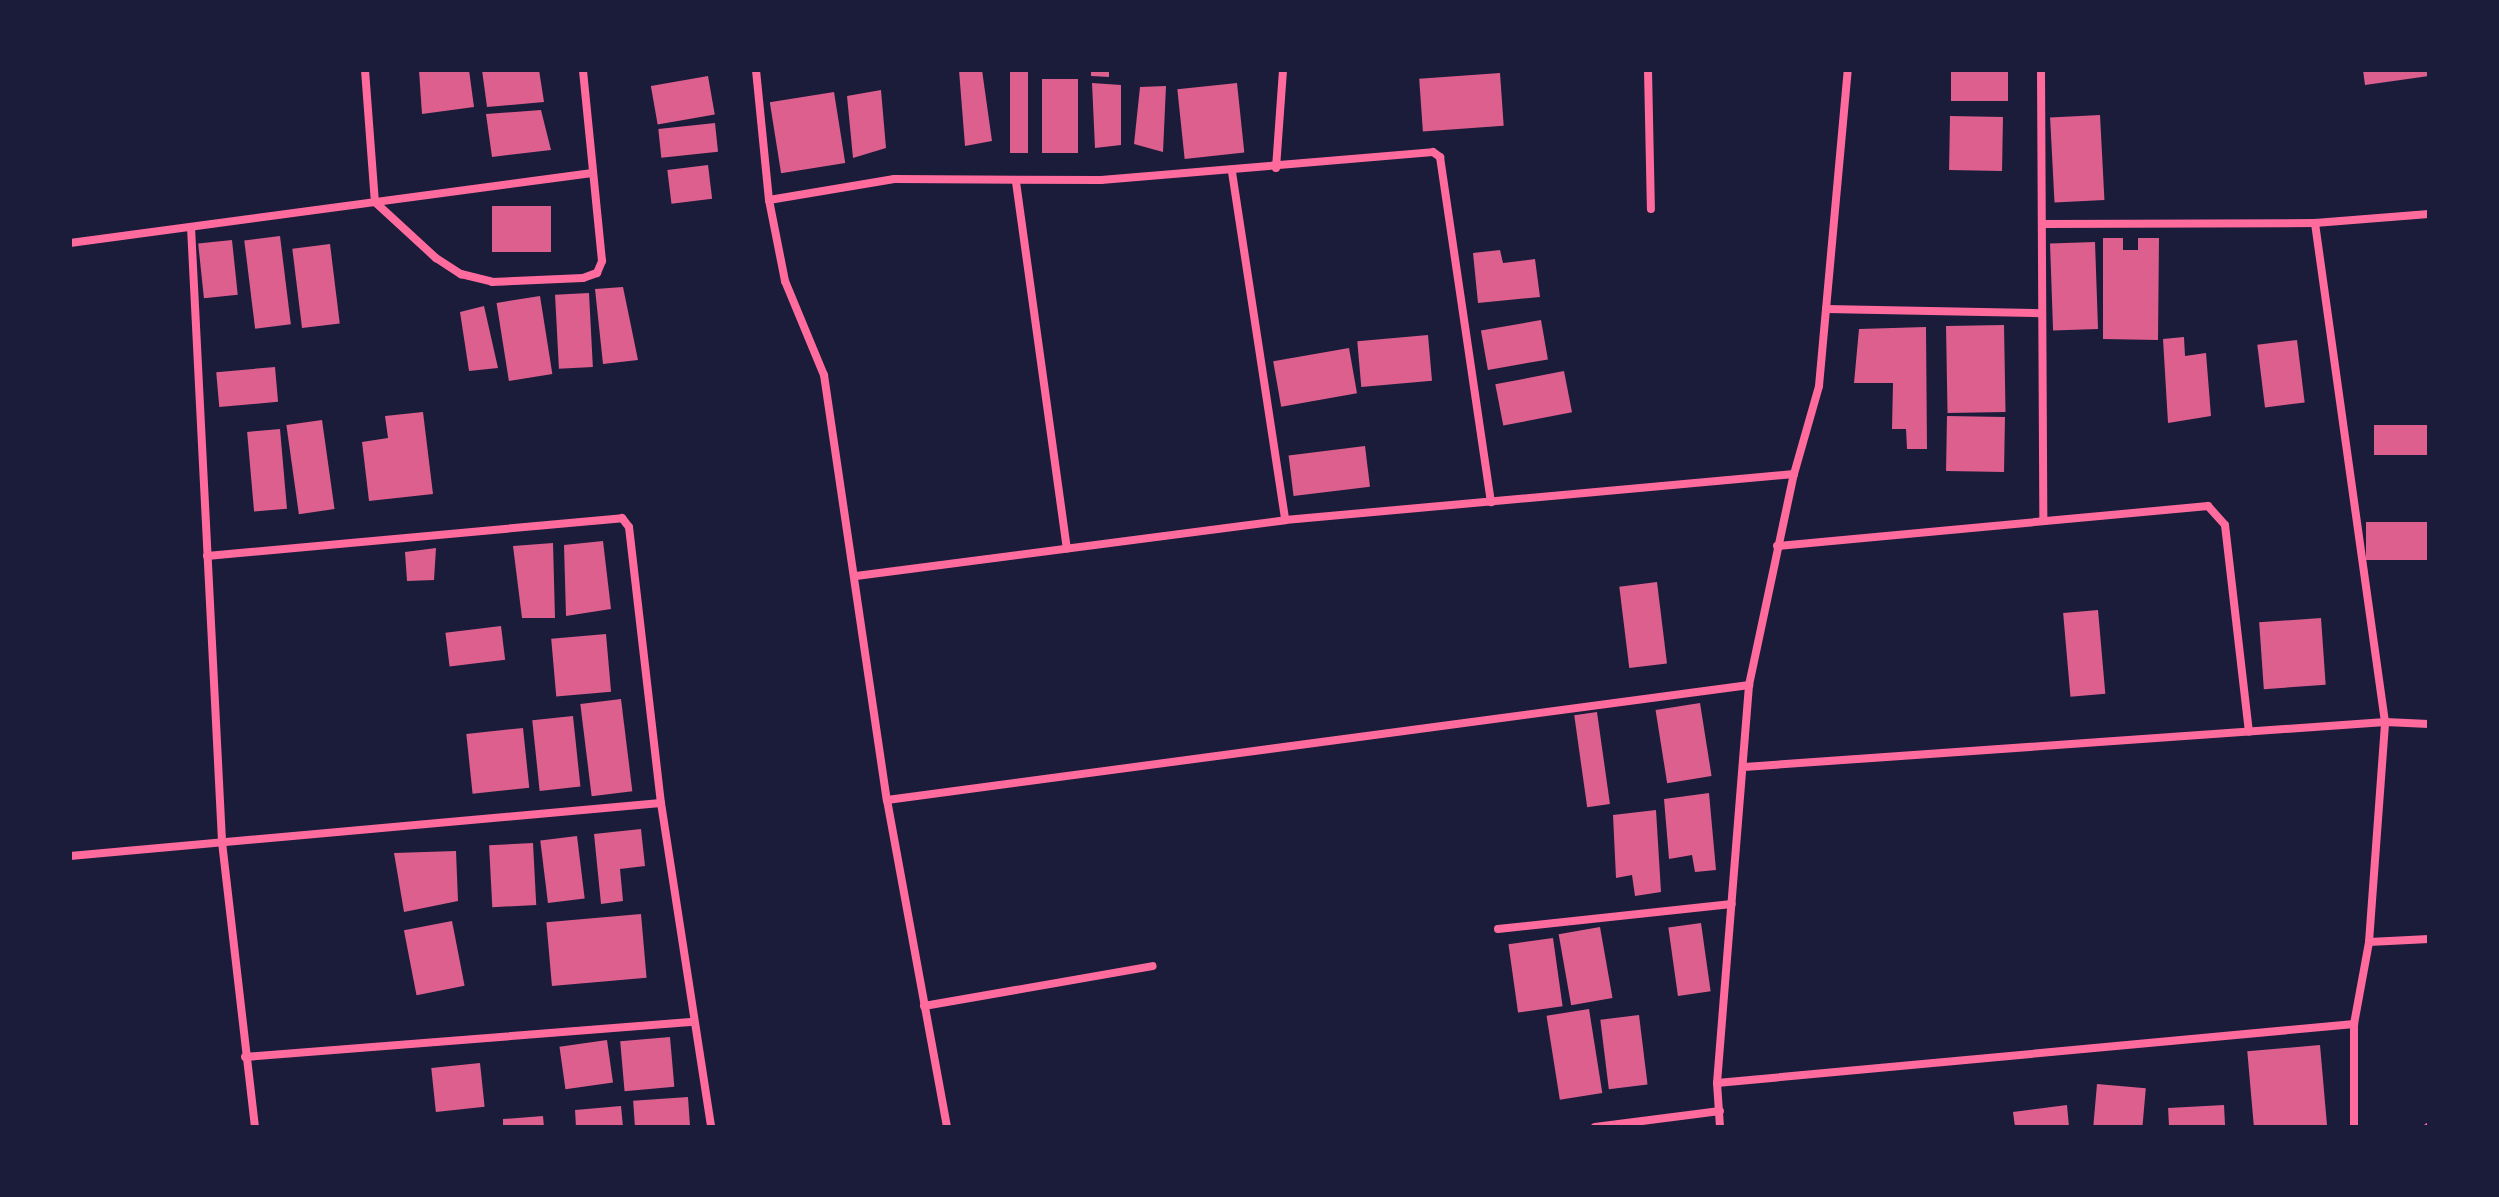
<!DOCTYPE html>
<style>
body{margin:0}
#map{position:relative;width:2499px;height:1197px;overflow:hidden;background:#1b1b3a;font-family:"Asap Condensed",sans-serif}
div>[style]{position:absolute}
[style*='--x']{left:calc(var(--x)*1px);top:calc(var(--y)*1px);width:calc(var(--w)*1px);rotate:calc(var(--a)*1deg)}
.building>*{inset:0;background:#dd5f8e;transform-origin:0 0}
.minor>*{height:8px;margin:-4px;padding:0 4px;transform-origin:4px;border-radius:4px;background:#ff6b9d}
span{translate:-50% -50%;white-space:nowrap;text-align:center;line-height:1.15;-webkit-text-stroke:8px #1b1b3a;paint-order:stroke}
.frame{position:absolute;inset:0;border:72px solid #1b1b3a;pointer-events:none}
</style>
<div id="map">
<div class="building">
<i style="clip-path:polygon(419px 70px,469px 70px,474px 107px,422px 114px)"></i>
<i style="clip-path:polygon(482px 70px,539px 70px,544px 102px,487px 107px)"></i>
<i style="clip-path:polygon(959px 70px,982px 70px,992px 141px,965px 146px)"></i>
<i style="left:1010px;top:70px;width:18px;height:83px"></i>
<i style="clip-path:polygon(1091px 70px,1109px 70px,1109px 77px,1091px 76px)"></i>
<i style="left:1951px;top:70px;width:57px;height:31px"></i>
<i style="clip-path:polygon(2363px 70px,2429px 70px,2429px 76px,2365px 85px)"></i>
<i style="left:1500px;top:73px;width:53px;height:81px;rotate:86deg"></i>
<i style="left:708px;top:76px;width:39px;height:58px;rotate:80deg"></i>
<i style="left:1042px;top:79px;width:36px;height:74px"></i>
<i style="clip-path:polygon(1092px 83px,1121px 85px,1121px 145px,1095px 148px)"></i>
<i style="left:1237px;top:83px;width:70px;height:60px;rotate:84deg"></i>
<i style="clip-path:polygon(1166px 86px,1163px 152px,1134px 144px,1140px 87px)"></i>
<i style="clip-path:polygon(881px 90px,886px 148px,853px 158px,847px 96px)"></i>
<i style="left:834px;top:92px;width:72px;height:65px;rotate:81deg"></i>
<i style="clip-path:polygon(541px 110px,551px 150px,492px 157px,486px 114px)"></i>
<i style="left:2100px;top:115px;width:85px;height:50px;rotate:87deg"></i>
<i style="left:1950px;top:116px;width:53px;height:54px;rotate:1deg"></i>
<i style="left:715px;top:123px;width:29px;height:57px;rotate:84deg"></i>
<i style="left:708px;top:165px;width:34px;height:41px;rotate:83deg"></i>
<i style="left:492px;top:206px;width:59px;height:46px"></i>
<i style="left:280px;top:236px;width:89px;height:36px;rotate:83deg"></i>
<i style="clip-path:polygon(2103px 238px,2123px 238px,2123px 250px,2138px 250px,2138px 238px,2159px 238px,2158px 340px,2103px 339px)"></i>
<i style="left:232px;top:240px;width:55px;height:34px;rotate:84deg"></i>
<i style="left:2095px;top:242px;width:87px;height:45px;rotate:88deg"></i>
<i style="left:330px;top:244px;width:80px;height:38px;rotate:83deg"></i>
<i style="clip-path:polygon(1500px 250px,1503px 263px,1535px 259px,1540px 297px,1478px 303px,1473px 253px)"></i>
<i style="clip-path:polygon(623px 287px,638px 360px,603px 364px,595px 289px)"></i>
<i style="left:589px;top:293px;width:74px;height:34px;rotate:87deg"></i>
<i style="left:540px;top:296px;width:79px;height:44px;rotate:81deg"></i>
<i style="clip-path:polygon(484px 306px,498px 368px,469px 371px,460px 312px)"></i>
<i style="left:1541px;top:320px;width:40px;height:61px;rotate:80deg"></i>
<i style="left:2004px;top:325px;width:87px;height:58px;rotate:89deg"></i>
<i style="clip-path:polygon(1926px 327px,1927px 449px,1907px 449px,1906px 429px,1892px 429px,1893px 383px,1854px 383px,1859px 329px)"></i>
<i style="left:1428px;top:335px;width:46px;height:71px;rotate:85deg"></i>
<i style="clip-path:polygon(2184px 337px,2185px 356px,2206px 353px,2211px 416px,2168px 423px,2163px 339px)"></i>
<i style="left:2297px;top:340px;width:63px;height:40px;rotate:83deg"></i>
<i style="left:1349px;top:348px;width:46px;height:77px;rotate:80deg"></i>
<i style="left:275px;top:367px;width:35px;height:59px;rotate:85deg"></i>
<i style="left:1564px;top:371px;width:42px;height:70px;rotate:79deg"></i>
<i style="clip-path:polygon(423px 412px,433px 494px,369px 501px,362px 442px,388px 438px,385px 416px)"></i>
<i style="left:1947px;top:416px;width:58px;height:55px;rotate:1deg"></i>
<i style="left:322px;top:420px;width:90px;height:36px;rotate:82deg"></i>
<i style="left:2429px;top:425px;width:30px;height:55px;rotate:90deg"></i>
<i style="left:280px;top:429px;width:80px;height:33px;rotate:85deg"></i>
<i style="left:1365px;top:446px;width:41px;height:77px;rotate:83deg"></i>
<i style="left:2429px;top:522px;width:38px;height:63px;rotate:90deg"></i>
<i style="clip-path:polygon(603px 541px,611px 609px,566px 616px,564px 545px)"></i>
<i style="clip-path:polygon(553px 543px,555px 618px,522px 618px,513px 546px)"></i>
<i style="clip-path:polygon(436px 548px,434px 580px,407px 581px,405px 552px)"></i>
<i style="left:1657px;top:582px;width:82px;height:38px;rotate:83deg"></i>
<i style="left:2098px;top:610px;width:84px;height:35px;rotate:85deg"></i>
<i style="left:2321px;top:618px;width:67px;height:62px;rotate:86deg"></i>
<i style="left:501px;top:626px;width:34px;height:56px;rotate:83deg"></i>
<i style="left:606px;top:634px;width:58px;height:55px;rotate:85deg"></i>
<i style="left:621px;top:699px;width:93px;height:41px;rotate:83deg"></i>
<i style="left:1700px;top:703px;width:74px;height:45px;rotate:81deg"></i>
<i style="left:1597px;top:712px;width:93px;height:23px;rotate:82deg"></i>
<i style="left:573px;top:716px;width:71px;height:41px;rotate:84deg"></i>
<i style="left:523px;top:728px;width:60px;height:57px;rotate:84deg"></i>
<i style="clip-path:polygon(1709px 793px,1716px 870px,1695px 872px,1692px 855px,1669px 859px,1664px 799px)"></i>
<i style="clip-path:polygon(1656px 810px,1661px 892px,1635px 896px,1632px 875px,1616px 878px,1613px 815px)"></i>
<i style="clip-path:polygon(641px 829px,645px 866px,620px 869px,623px 901px,601px 904px,594px 834px)"></i>
<i style="left:577px;top:836px;width:63px;height:37px;rotate:83deg"></i>
<i style="left:533px;top:843px;width:62px;height:44px;rotate:87deg"></i>
<i style="clip-path:polygon(456px 851px,458px 901px,404px 912px,394px 853px)"></i>
<i style="left:641px;top:914px;width:64px;height:95px;rotate:85deg"></i>
<i style="left:452px;top:921px;width:66px;height:49px;rotate:79deg"></i>
<i style="left:1701px;top:923px;width:69px;height:33px;rotate:82deg"></i>
<i style="left:1600px;top:927px;width:72px;height:42px;rotate:80deg"></i>
<i style="left:1553px;top:938px;width:69px;height:45px;rotate:82deg"></i>
<i style="left:1589px;top:1009px;width:85px;height:43px;rotate:81deg"></i>
<i style="left:1639px;top:1015px;width:70px;height:39px;rotate:83deg"></i>
<i style="left:670px;top:1037px;width:50px;height:50px;rotate:85deg"></i>
<i style="left:607px;top:1040px;width:43px;height:48px;rotate:82deg"></i>
<i style="left:2320px;top:1045px;width:82px;height:73px;rotate:85deg"></i>
<i style="left:480px;top:1063px;width:44px;height:49px;rotate:84deg"></i>
<i style="left:2097px;top:1084px;width:49px;height:43px;rotate:5deg"></i>
<i style="left:688px;top:1097px;width:30px;height:55px;rotate:86deg"></i>
<i style="clip-path:polygon(2067px 1105px,2069px 1127px,2015px 1127px,2013px 1112px)"></i>
<i style="left:2224px;top:1105px;width:22px;height:56px;rotate:87deg"></i>
<i style="clip-path:polygon(621px 1106px,623px 1127px,576px 1127px,575px 1110px)"></i>
<i style="clip-path:polygon(543px 1116px,544px 1127px,503px 1127px,503px 1119px)"></i>
</div>
<div class="minor">
<i style="--x:365;--y:70;--w:132;--a:85.7"></i>
<i style="--x:375;--y:202;--w:83;--a:42.6"></i>
<i style="--x:436;--y:258;--w:30;--a:33"></i>
<i style="--x:461;--y:274;--w:32;--a:14"></i>
<i style="--x:492;--y:282;--w:91;--a:-2.5"></i>
<i style="--x:583;--y:278;--w:15;--a:-20"></i>
<i style="--x:597;--y:273;--w:13;--a:-67"></i>
<i style="--x:602;--y:261;--w:192;--a:-95.7"></i>
<i style="--x:756;--y:70;--w:131;--a:84.3"></i>
<i style="--x:769;--y:200;--w:83;--a:78.8"></i>
<i style="--x:785;--y:281;--w:102;--a:67.5"></i>
<i style="--x:824;--y:375;--w:430;--a:81.6"></i>
<i style="--x:887;--y:800;--w:332;--a:79.6"></i>
<i style="--x:1648;--y:70;--w:139;--a:88.8"></i>
<i style="--x:2041;--y:70;--w:449;--a:89.7"></i>
<i style="--x:1276;--y:168;--w:98;--a:-85.9"></i>
<i style="--x:1232;--y:172;--w:352;--a:81.3"></i>
<i style="--x:1016;--y:182;--w:370;--a:82.1"></i>
<i style="--x:769;--y:200;--w:127;--a:-9.5"></i>
<i style="--x:894;--y:179;--w:207;--a:0.3"></i>
<i style="--x:1101;--y:180;--w:333;--a:-4.8"></i>
<i style="--x:1433;--y:152;--w:9;--a:36"></i>
<i style="--x:1440;--y:157;--w:349;--a:81.6"></i>
<i style="--x:2042;--y:224;--w:273;--a:-0.2"></i>
<i style="--x:2315;--y:223;--w:114;--a:-4.5"></i>
<i style="--x:191;--y:227;--w:616;--a:87.11"></i>
<i style="--x:222;--y:842;--w:287;--a:83.4"></i>
<i style="--x:70;--y:243;--w:527;--a:-7.64"></i>
<i style="--x:1826;--y:309;--w:216;--a:1.1"></i>
<i style="--x:1777;--y:546;--w:433;--a:-5.3"></i>
<i style="--x:2208;--y:506;--w:25;--a:48"></i>
<i style="--x:2225;--y:525;--w:208;--a:83.4"></i>
<i style="--x:207;--y:556;--w:417;--a:-5.2"></i>
<i style="--x:622;--y:518;--w:11;--a:52"></i>
<i style="--x:629;--y:527;--w:278;--a:83.4"></i>
<i style="--x:661;--y:803;--w:328;--a:81.2"></i>
<i style="--x:856;--y:576;--w:433;--a:-7.4"></i>
<i style="--x:1285;--y:520;--w:511;--a:-5.16"></i>
<i style="--x:1744;--y:767;--w:643;--a:-4.02"></i>
<i style="--x:2385;--y:722;--w:44;--a:2.6"></i>
<i style="--x:887;--y:800;--w:870;--a:-7.6"></i>
<i style="--x:70;--y:856;--w:593;--a:-5.12"></i>
<i style="--x:1498;--y:929;--w:235;--a:-6.1"></i>
<i style="--x:2369;--y:942;--w:60;--a:-2.9"></i>
<i style="--x:924;--y:1006;--w:232;--a:-9.9"></i>
<i style="--x:245;--y:1057;--w:450;--a:-4.5"></i>
<i style="--x:1717;--y:1083;--w:640;--a:-5.29"></i>
<i style="--x:2354;--y:1024;--w:83;--a:-79.6"></i>
<i style="--x:2369;--y:942;--w:221;--a:-85.8"></i>
<i style="--x:2385;--y:722;--w:504;--a:-97.99"></i>
<i style="--x:1595;--y:1127;--w:126;--a:-7.3"></i>
<i style="--x:1720;--y:1127;--w:44;--a:-93.9"></i>
<i style="--x:1717;--y:1083;--w:399;--a:-85.4"></i>
<i style="--x:1749;--y:685;--w:216;--a:-78"></i>
<i style="--x:1794;--y:474;--w:91;--a:-74.1"></i>
<i style="--x:1819;--y:386;--w:317;--a:-84.8"></i>
<i style="--x:2354;--y:1127;--w:103;--a:-90"></i>
<i style="--x:2428;--y:1127;--w:1;--a:0"></i>
</div>
<div class="frame"></div>
</div>
